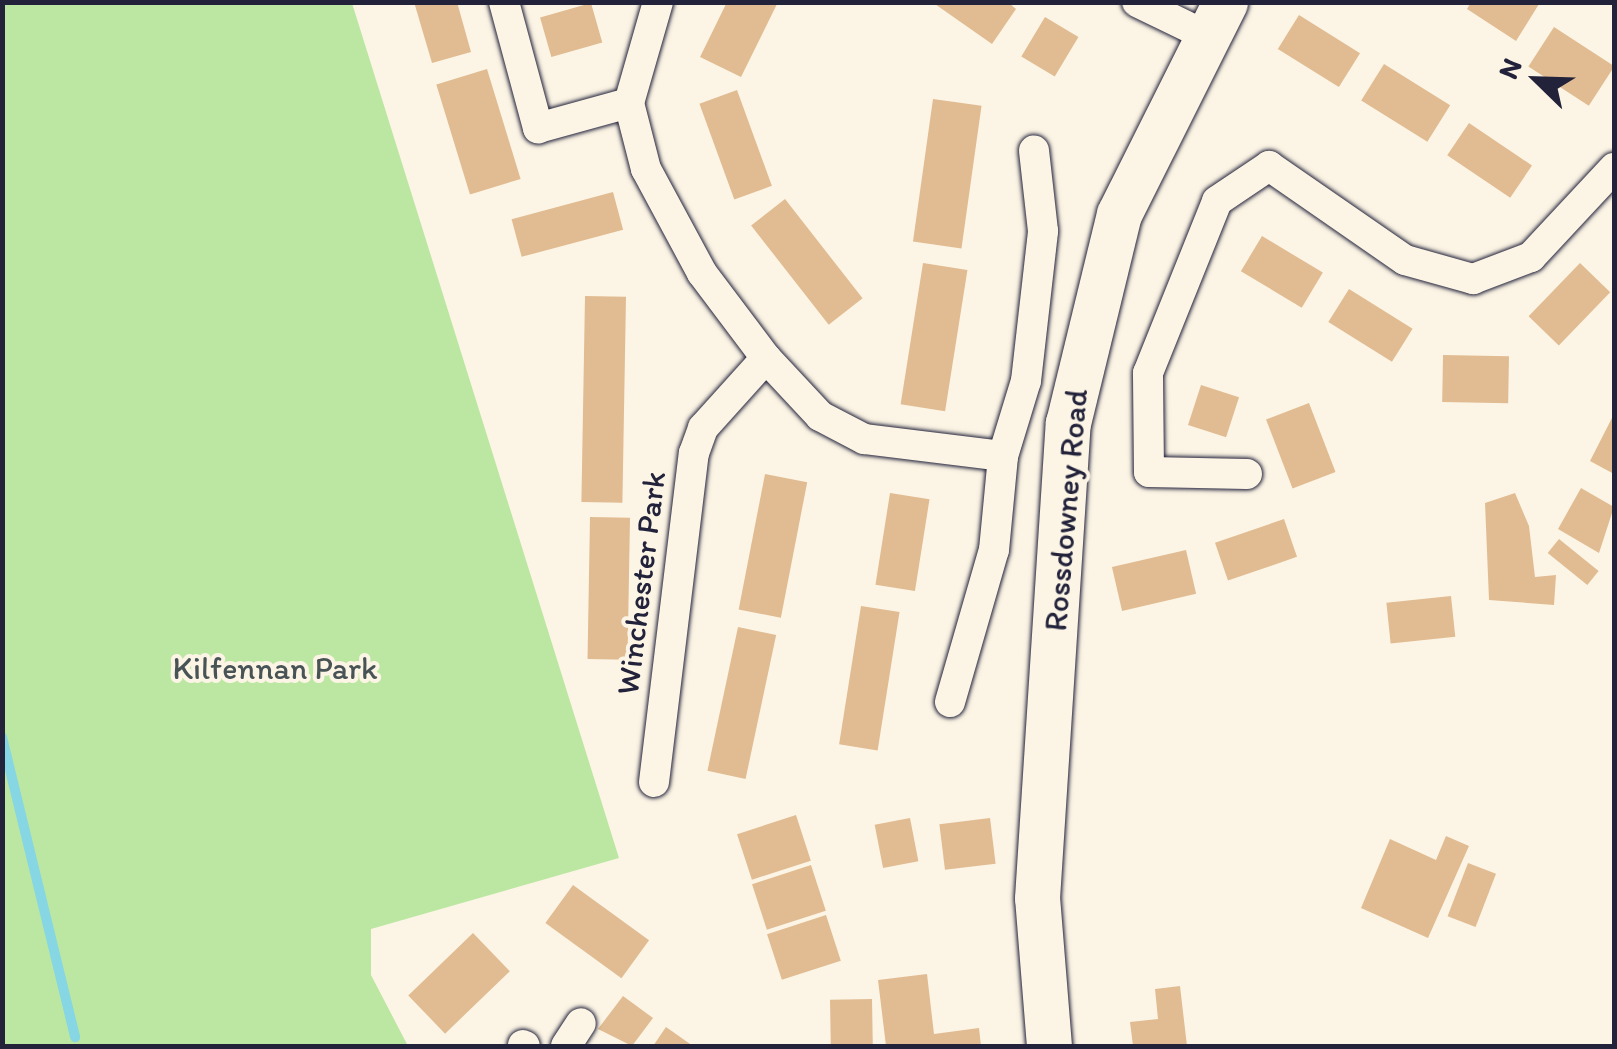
<!DOCTYPE html>
<style>
body{margin:0}
#map{position:relative;width:1617px;height:1049px;overflow:hidden;background:#fcf5e5;font-family:Itim,sans-serif}
div>[style]{position:absolute}
[style*='--x']{left:calc(var(--x)*1px);top:calc(var(--y)*1px);width:calc(var(--w)*1px);rotate:calc(var(--a)*1deg)}
.green>*{inset:0;background:#bce7a3}
.stream>*{height:10px;margin:-5px;padding:0 5px;transform-origin:5px;border-radius:5px;background:#86d6e3}
.building>*{inset:0;background:#e1bc92;transform-origin:0 0}
.roads{filter:drop-shadow(0 0 2px #22223b) drop-shadow(0 0 2px #22223b)}
.street>*{height:30px;margin:-15px;padding:0 15px;transform-origin:15px;border-radius:15px;background:#fcf5e5}
.secondary>*{height:45px;margin:-22.5px;padding:0 22.5px;transform-origin:22.5px;border-radius:22.5px;background:#fcf5e5}
span{translate:-50% -50%;white-space:nowrap;text-align:center;line-height:1.15;-webkit-text-stroke:8px #fcf5e5;paint-order:stroke}
.street-label{font-size:32px;color:#22223b}
.park-label{font-size:32px;color:#485355}
.frame{position:absolute;inset:0;border:5px solid #22223b;pointer-events:none}
.north{position:absolute;left:1487px;top:30px;width:100px;height:100px;-webkit-text-stroke:8px #fcf5e5;paint-order:stroke;rotate:293deg;font-size:28px;font-weight:700;line-height:40px;text-align:center;color:#22223b}
.north::after{content:'';display:block;margin:auto;width:35px;height:45px;background:#22223b;clip-path:polygon(50% 0,100% 100%,50% 72%,0 100%)}
</style>
<div id="map">
<div class="green">
<i style="clip-path:polygon(2px 3px,352px 3px,619px 858px,371px 929px,371px 975px,408px 1046px,3px 1046px)"></i>
</div>
<div class="stream">
<i style="--x:2;--y:737;--w:309;--a:76.3"></i>
</div>
<div class="building">
<i style="clip-path:polygon(414px 2px,457px 2px,471px 52px,432px 63px)"></i>
<i style="clip-path:polygon(727px 2px,778px 2px,741px 77px,700px 57px)"></i>
<i style="clip-path:polygon(932px 2px,1008px 2px,1016px 9px,992px 44px)"></i>
<i style="clip-path:polygon(1471px 2px,1536px 2px,1539px 4px,1516px 41px,1467px 9px)"></i>
<i style="left:591px;top:3px;width:41px;height:53px;rotate:74deg"></i>
<i style="left:1299px;top:15px;width:72px;height:40px;rotate:32deg"></i>
<i style="left:1045px;top:17px;width:39px;height:46px;rotate:31deg"></i>
<i style="left:1554px;top:27px;width:72px;height:47px;rotate:33deg"></i>
<i style="left:1384px;top:64px;width:78px;height:43px;rotate:32deg"></i>
<i style="left:487px;top:69px;width:115px;height:53px;rotate:73deg"></i>
<i style="left:737px;top:90px;width:102px;height:40px;rotate:70deg"></i>
<i style="left:933px;top:99px;width:49px;height:144px;rotate:8deg"></i>
<i style="left:1469px;top:123px;width:76px;height:39px;rotate:34deg"></i>
<i style="left:613px;top:192px;width:39px;height:105px;rotate:75deg"></i>
<i style="left:785px;top:199px;width:126px;height:43px;rotate:52deg"></i>
<i style="left:1262px;top:236px;width:71px;height:41px;rotate:31deg"></i>
<i style="left:923px;top:263px;width:45px;height:143px;rotate:9deg"></i>
<i style="left:1580px;top:263px;width:42px;height:74px;rotate:44deg"></i>
<i style="left:1349px;top:289px;width:75px;height:39px;rotate:32deg"></i>
<i style="left:585px;top:296px;width:41px;height:206px;rotate:1deg"></i>
<i style="left:1443px;top:355px;width:66px;height:47px;rotate:1deg"></i>
<i style="left:1201px;top:385px;width:40px;height:42px;rotate:18deg"></i>
<i style="left:1309px;top:403px;width:74px;height:46px;rotate:69deg"></i>
<i style="clip-path:polygon(1614px 414px,1614px 474px,1590px 461px)"></i>
<i style="left:765px;top:474px;width:43px;height:138px;rotate:11deg"></i>
<i style="clip-path:polygon(1581px 488px,1614px 507px,1599px 553px,1558px 529px)"></i>
<i style="left:890px;top:493px;width:40px;height:93px;rotate:9deg"></i>
<i style="clip-path:polygon(1515px 493px,1529px 526px,1535px 577px,1556px 575px,1554px 605px,1489px 600px,1485px 503px)"></i>
<i style="left:590px;top:517px;width:40px;height:142px;rotate:1deg"></i>
<i style="left:1284px;top:519px;width:40px;height:73px;rotate:71deg"></i>
<i style="left:1559px;top:539px;width:51px;height:18px;rotate:39deg"></i>
<i style="left:1186px;top:550px;width:45px;height:76px;rotate:77deg"></i>
<i style="left:1451px;top:596px;width:41px;height:65px;rotate:84deg"></i>
<i style="left:861px;top:606px;width:39px;height:140px;rotate:9deg"></i>
<i style="left:738px;top:627px;width:39px;height:147px;rotate:12deg"></i>
<i style="left:796px;top:815px;width:48px;height:62px;rotate:72deg"></i>
<i style="left:910px;top:818px;width:44px;height:36px;rotate:79deg"></i>
<i style="left:990px;top:818px;width:46px;height:51px;rotate:83deg"></i>
<i style="clip-path:polygon(1446px 836px,1469px 846px,1428px 938px,1361px 908px,1390px 839px,1436px 860px)"></i>
<i style="left:1468px;top:863px;width:30px;height:57px;rotate:21deg"></i>
<i style="left:811px;top:865px;width:48px;height:62px;rotate:72deg"></i>
<i style="left:573px;top:885px;width:94px;height:47px;rotate:36deg"></i>
<i style="left:826px;top:915px;width:48px;height:62px;rotate:72deg"></i>
<i style="left:473px;top:933px;width:53px;height:90px;rotate:46deg"></i>
<i style="clip-path:polygon(927px 974px,934px 1034px,979px 1028px,981px 1046px,886px 1046px,878px 980px)"></i>
<i style="clip-path:polygon(1180px 986px,1187px 1046px,1133px 1046px,1130px 1022px,1158px 1019px,1155px 989px)"></i>
<i style="clip-path:polygon(623px 996px,653px 1018px,632px 1046px,598px 1029px)"></i>
<i style="left:872px;top:999px;width:47px;height:42px;rotate:89deg"></i>
<i style="clip-path:polygon(666px 1027px,693px 1046px,653px 1046px)"></i>
</div>
<div class="roads">
<div class="street">
<i style="--x:504;--y:2;--w:131;--a:74.9"></i>
<i style="--x:538;--y:128;--w:94;--a:-15.4"></i>
<i style="--x:658;--y:2;--w:105;--a:106"></i>
<i style="--x:629;--y:103;--w:68;--a:75.6"></i>
<i style="--x:646;--y:169;--w:118;--a:61.7"></i>
<i style="--x:702;--y:273;--w:106;--a:53"></i>
<i style="--x:766;--y:358;--w:79;--a:47"></i>
<i style="--x:820;--y:416;--w:50;--a:27.6"></i>
<i style="--x:864;--y:439;--w:140;--a:7"></i>
<i style="--x:1137;--y:2;--w:78;--a:25.9"></i>
<i style="--x:1247;--y:474;--w:98;--a:-178.8"></i>
<i style="--x:1149;--y:472;--w:99;--a:-90.6"></i>
<i style="--x:1148;--y:373;--w:185;--a:-68.1"></i>
<i style="--x:1217;--y:201;--w:63;--a:-33.9"></i>
<i style="--x:1269;--y:166;--w:165;--a:34.7"></i>
<i style="--x:1405;--y:260;--w:71;--a:15.6"></i>
<i style="--x:1473;--y:279;--w:62;--a:-20.8"></i>
<i style="--x:1531;--y:257;--w:122;--a:-47"></i>
<i style="--x:950;--y:702;--w:158;--a:-73.9"></i>
<i style="--x:994;--y:550;--w:94;--a:-84.5"></i>
<i style="--x:1003;--y:456;--w:78;--a:-73"></i>
<i style="--x:1026;--y:381;--w:151;--a:-83.5"></i>
<i style="--x:1043;--y:231;--w:81;--a:-96.4"></i>
<i style="--x:654;--y:782;--w:331;--a:-83.1"></i>
<i style="--x:694;--y:453;--w:27;--a:-70"></i>
<i style="--x:703;--y:428;--w:94;--a:-48"></i>
<i style="--x:523;--y:1045;--w:2;--a:27"></i>
<i style="--x:566;--y:1046;--w:27;--a:-57"></i>
</div>
<div class="secondary">
<i style="--x:1049;--y:1046;--w:148;--a:-94.6"></i>
<i style="--x:1037;--y:898;--w:476;--a:-86.3"></i>
<i style="--x:1068;--y:423;--w:215;--a:-76.3"></i>
<i style="--x:1119;--y:214;--w:237;--a:-63.4"></i>
</div>
</div>
<div class="street-label">
<span style="left:1066px;top:510px;rotate:-85deg">Rossdowney Road</span>
<span style="left:641px;top:583px;rotate:-83deg">Winchester Park</span>
</div>
<div class="park-label">
<span style="left:275px;top:668px">Kilfennan Park</span>
</div>
<div class="frame"></div>
<div class="north">N</div>
</div>
